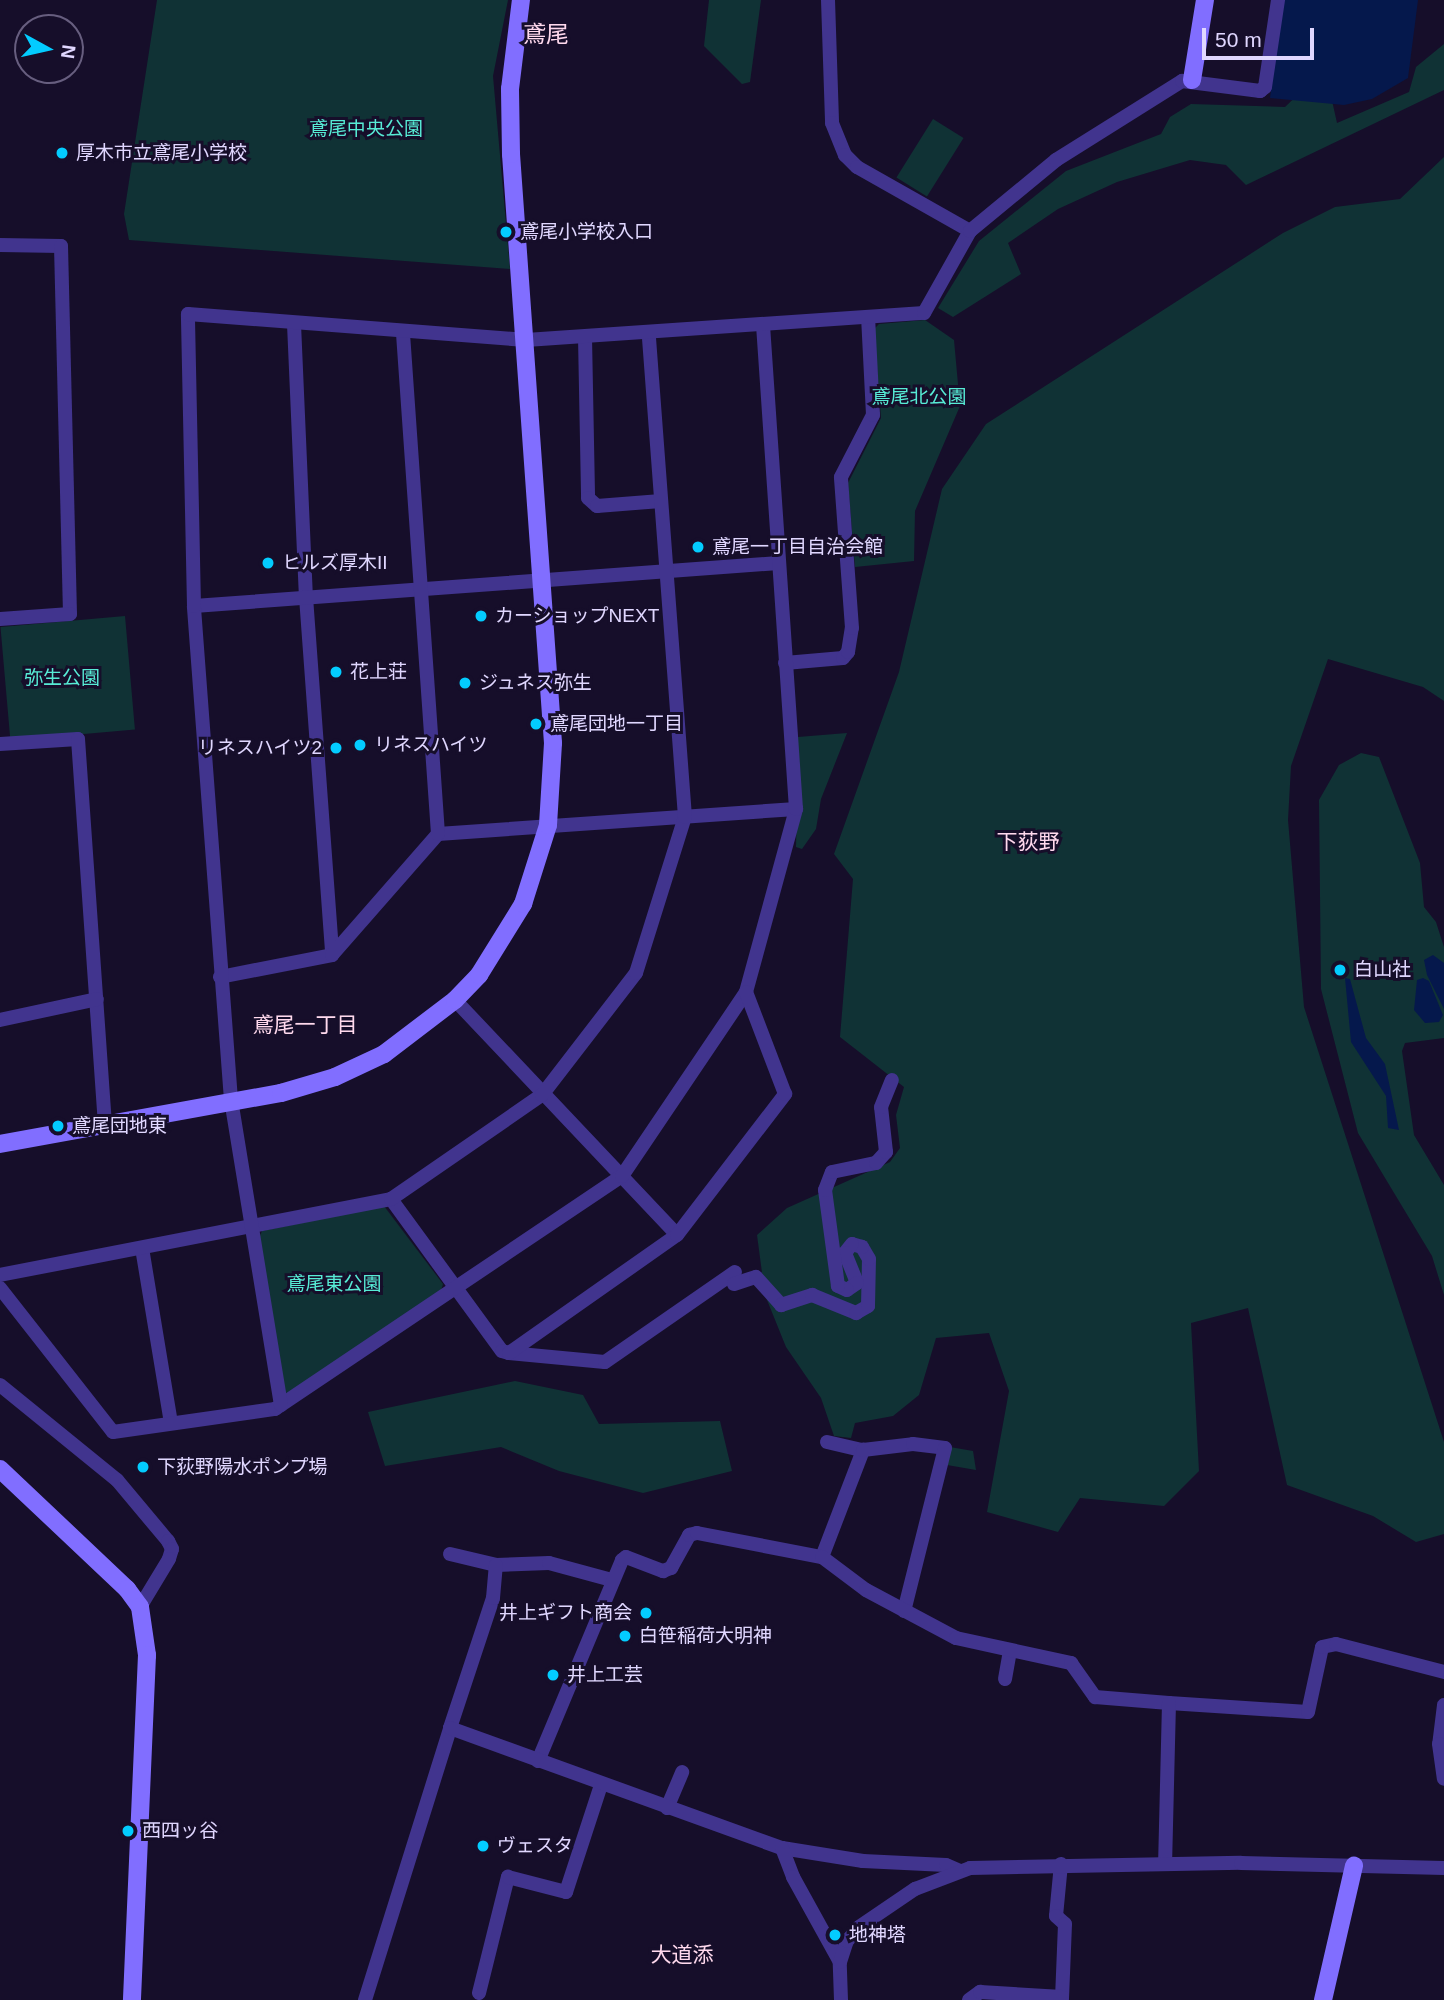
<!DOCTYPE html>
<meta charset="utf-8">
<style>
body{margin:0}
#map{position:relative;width:1444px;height:2000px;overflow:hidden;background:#160e2a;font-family:Helvetica,"Noto Sans JP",sans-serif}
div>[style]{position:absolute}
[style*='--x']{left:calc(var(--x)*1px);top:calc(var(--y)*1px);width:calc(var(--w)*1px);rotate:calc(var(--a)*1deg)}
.green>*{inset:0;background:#103235;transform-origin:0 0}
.water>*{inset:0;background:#05184c}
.street>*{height:14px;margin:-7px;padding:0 7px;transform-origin:7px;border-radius:7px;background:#41348e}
.secondary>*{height:18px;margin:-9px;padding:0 9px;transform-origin:9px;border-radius:9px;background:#816eff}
.dots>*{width:19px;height:19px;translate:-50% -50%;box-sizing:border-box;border:4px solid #160e2a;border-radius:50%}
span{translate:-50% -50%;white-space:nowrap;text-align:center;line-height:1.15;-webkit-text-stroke:6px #160e2a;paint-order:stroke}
.park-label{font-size:19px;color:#57ebd5}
.poi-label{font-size:19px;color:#e0d7ff}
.left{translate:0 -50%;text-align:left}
.right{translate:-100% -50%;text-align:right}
.neighbourhood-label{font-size:21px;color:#ffd9ed}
.quarter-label{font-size:23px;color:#ffd9ed}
.north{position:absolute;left:14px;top:14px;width:70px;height:70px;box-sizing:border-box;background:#160e2a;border:2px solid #675e7f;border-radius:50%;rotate:98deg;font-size:19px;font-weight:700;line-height:28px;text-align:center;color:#e0d7ff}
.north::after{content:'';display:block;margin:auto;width:24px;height:32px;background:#03ccff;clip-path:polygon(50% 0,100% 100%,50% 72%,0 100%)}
.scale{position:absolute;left:1202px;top:28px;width:112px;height:32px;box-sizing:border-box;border:4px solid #e0d7ff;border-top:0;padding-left:9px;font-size:21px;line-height:24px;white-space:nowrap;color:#e0d7ff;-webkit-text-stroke:5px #160e2a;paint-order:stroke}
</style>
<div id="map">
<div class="green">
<i style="clip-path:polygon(157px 0,508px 0,493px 76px,510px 269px,129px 240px,124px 214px)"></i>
<i style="clip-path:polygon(709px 0,761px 0,750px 82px,742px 84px,704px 46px)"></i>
<i style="clip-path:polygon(1444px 44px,1444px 90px,1246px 185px,1226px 165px,1190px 160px,1117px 182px,1058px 209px,1008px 243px,1021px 274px,953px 317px,938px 308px,979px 241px,1066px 171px,1161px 134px,1170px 117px,1191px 104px,1285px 107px,1308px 85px,1329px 87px,1337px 123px,1409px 92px,1416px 67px)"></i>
<i style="left:933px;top:119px;width:36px;height:69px;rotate:32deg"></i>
<i style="clip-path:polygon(1444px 157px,1444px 701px,1423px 687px,1328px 659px,1291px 766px,1288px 820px,1304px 1007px,1444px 1442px,1444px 1534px,1416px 1542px,1373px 1516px,1287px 1485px,1248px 1308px,1191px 1323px,1199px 1471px,1164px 1506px,1080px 1498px,1058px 1532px,987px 1512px,1009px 1391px,989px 1333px,936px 1338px,919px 1395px,893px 1416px,855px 1423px,851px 1438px,834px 1436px,821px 1398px,786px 1347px,765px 1295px,757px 1235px,787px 1208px,890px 1162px,900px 1148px,896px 1115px,904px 1087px,840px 1037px,853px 879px,834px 854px,899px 672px,942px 489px,986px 424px,1283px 233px,1335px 207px,1400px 199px)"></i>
<i style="clip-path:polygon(925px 320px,954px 340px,960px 406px,915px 511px,914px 561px,855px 567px,848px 483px,881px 418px,874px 329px,879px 324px)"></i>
<i style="left:125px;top:616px;width:114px;height:125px;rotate:85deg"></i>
<i style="clip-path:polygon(847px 733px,821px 799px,816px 829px,802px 849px,796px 847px,798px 737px)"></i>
<i style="clip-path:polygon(1361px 753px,1379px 757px,1420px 863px,1424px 907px,1436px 922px,1444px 947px,1444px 1038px,1405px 1043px,1402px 1051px,1414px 1135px,1444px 1185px,1444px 1295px,1432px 1256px,1358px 1133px,1321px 989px,1319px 800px,1339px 765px)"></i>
<i style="clip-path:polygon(384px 1206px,443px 1284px,441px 1291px,289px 1395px,284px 1391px,259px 1238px,262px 1231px)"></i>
<i style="clip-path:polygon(515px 1381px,583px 1395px,599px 1424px,720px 1421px,732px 1471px,643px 1493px,559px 1471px,501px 1447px,385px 1466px,368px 1412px)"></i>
<i style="clip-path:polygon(950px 1447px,973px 1451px,976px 1470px,947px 1465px)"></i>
</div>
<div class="water">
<i style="clip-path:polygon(1283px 0,1418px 0,1408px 78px,1372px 99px,1344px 105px,1270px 98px)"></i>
<i style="clip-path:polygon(1433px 955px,1444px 963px,1444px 1009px,1427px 975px,1424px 960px)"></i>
<i style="clip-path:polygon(1345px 978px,1350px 979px,1366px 1038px,1385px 1064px,1399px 1130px,1388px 1128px,1386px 1096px,1351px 1042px)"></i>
<i style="clip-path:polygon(1423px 978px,1429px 981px,1443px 1015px,1439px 1022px,1425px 1023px,1414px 1010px,1417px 980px)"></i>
</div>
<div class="street">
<i style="--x:828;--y:0;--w:123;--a:88.1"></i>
<i style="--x:832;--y:123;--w:35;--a:68"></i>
<i style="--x:845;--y:155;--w:17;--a:45"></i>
<i style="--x:857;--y:167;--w:130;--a:29.5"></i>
<i style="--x:0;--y:245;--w:61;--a:0.9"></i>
<i style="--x:61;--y:246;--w:368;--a:88.6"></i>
<i style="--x:70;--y:614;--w:70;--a:175.9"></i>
<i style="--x:294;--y:324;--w:273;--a:87.5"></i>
<i style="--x:306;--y:597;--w:359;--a:85.8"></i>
<i style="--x:585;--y:337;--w:161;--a:88.9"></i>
<i style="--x:588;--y:498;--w:12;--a:42"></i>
<i style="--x:597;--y:506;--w:64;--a:-4.5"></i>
<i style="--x:194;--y:606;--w:586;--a:-4.21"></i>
<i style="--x:785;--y:663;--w:58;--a:-4.9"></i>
<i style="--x:843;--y:658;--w:8;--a:-50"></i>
<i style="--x:848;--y:652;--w:24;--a:-81"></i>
<i style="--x:852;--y:628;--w:151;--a:-94.2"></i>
<i style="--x:841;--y:477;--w:70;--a:-62.7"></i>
<i style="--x:873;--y:415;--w:98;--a:-92.9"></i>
<i style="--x:0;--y:744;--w:78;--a:-3.7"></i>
<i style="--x:78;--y:739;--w:386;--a:86"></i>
<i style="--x:438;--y:834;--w:359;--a:-4"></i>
<i style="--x:220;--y:977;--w:114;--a:-11.1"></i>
<i style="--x:332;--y:955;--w:161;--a:-48.8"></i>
<i style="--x:438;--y:834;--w:502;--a:-94"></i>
<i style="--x:455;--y:1000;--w:323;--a:46.6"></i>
<i style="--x:0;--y:1020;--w:99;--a:-12.2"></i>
<i style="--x:391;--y:1199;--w:188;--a:53.9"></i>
<i style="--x:502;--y:1351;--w:7;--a:16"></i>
<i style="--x:509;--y:1353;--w:96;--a:5.4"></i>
<i style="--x:605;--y:1362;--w:158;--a:-34.7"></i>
<i style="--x:142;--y:1248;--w:177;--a:80.6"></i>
<i style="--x:0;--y:1275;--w:398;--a:-11"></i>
<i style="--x:391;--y:1199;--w:183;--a:-34.6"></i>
<i style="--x:542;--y:1095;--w:154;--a:-52.4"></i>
<i style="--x:636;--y:973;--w:164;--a:-72.6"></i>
<i style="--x:685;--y:817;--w:485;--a:-94.3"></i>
<i style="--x:734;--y:1284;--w:23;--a:-18"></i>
<i style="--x:756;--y:1277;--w:38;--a:48"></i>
<i style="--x:781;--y:1305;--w:33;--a:-18"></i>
<i style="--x:812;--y:1295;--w:48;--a:22.2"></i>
<i style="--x:856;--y:1313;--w:14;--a:-30"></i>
<i style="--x:868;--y:1306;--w:47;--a:-88.8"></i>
<i style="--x:869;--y:1259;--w:14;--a:-120"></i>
<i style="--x:862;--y:1247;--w:10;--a:-163"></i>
<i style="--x:852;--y:1244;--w:11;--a:128"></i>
<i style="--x:845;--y:1253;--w:32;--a:68"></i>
<i style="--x:857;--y:1283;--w:12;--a:145"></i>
<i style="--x:847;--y:1290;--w:10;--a:-156"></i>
<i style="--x:838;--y:1286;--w:97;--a:-97.7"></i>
<i style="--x:825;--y:1190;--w:19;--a:-69"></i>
<i style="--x:832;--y:1172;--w:45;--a:-11.6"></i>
<i style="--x:876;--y:1163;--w:15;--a:-48"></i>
<i style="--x:886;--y:1152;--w:45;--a:-96.3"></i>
<i style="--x:881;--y:1107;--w:29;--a:-68"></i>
<i style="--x:0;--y:1288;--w:183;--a:51.9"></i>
<i style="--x:113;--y:1432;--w:164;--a:-8.1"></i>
<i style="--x:275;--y:1409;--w:418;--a:-33.9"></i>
<i style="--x:622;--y:1176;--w:222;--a:-56"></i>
<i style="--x:746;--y:992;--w:190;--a:-74.7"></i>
<i style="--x:796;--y:809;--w:485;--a:-93.9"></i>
<i style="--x:509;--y:1353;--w:205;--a:-35.1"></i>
<i style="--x:677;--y:1235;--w:178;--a:-52.5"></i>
<i style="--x:785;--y:1094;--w:109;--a:-110.9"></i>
<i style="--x:0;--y:1385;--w:151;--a:39.1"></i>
<i style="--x:117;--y:1480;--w:80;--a:50.1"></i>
<i style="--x:168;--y:1541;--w:9;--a:63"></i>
<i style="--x:172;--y:1549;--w:10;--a:107"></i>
<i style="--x:169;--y:1559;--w:56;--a:121.1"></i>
<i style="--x:281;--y:1405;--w:309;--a:-99.3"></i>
<i style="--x:231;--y:1100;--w:495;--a:-94.3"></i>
<i style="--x:194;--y:606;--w:292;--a:-91.2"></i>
<i style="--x:188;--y:314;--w:339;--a:4.4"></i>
<i style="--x:526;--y:340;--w:399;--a:-3.9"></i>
<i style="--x:924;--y:313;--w:94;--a:-60.7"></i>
<i style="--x:970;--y:231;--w:112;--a:-39.5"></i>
<i style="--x:1056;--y:160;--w:149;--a:-32.1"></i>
<i style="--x:1182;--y:81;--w:79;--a:7.3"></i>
<i style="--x:1260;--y:91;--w:6;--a:-39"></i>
<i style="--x:1265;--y:87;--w:88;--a:-81.5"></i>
<i style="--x:827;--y:1442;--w:37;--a:13"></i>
<i style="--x:450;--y:1554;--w:47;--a:13.4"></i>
<i style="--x:496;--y:1565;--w:53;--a:-2.2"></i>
<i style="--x:549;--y:1563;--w:65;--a:15.1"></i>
<i style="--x:822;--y:1557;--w:115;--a:-69"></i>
<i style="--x:863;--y:1450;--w:50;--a:-6.8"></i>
<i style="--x:913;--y:1444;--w:32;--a:7"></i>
<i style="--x:945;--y:1448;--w:168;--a:104.1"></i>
<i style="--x:1005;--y:1679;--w:27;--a:-80"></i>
<i style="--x:1169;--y:1703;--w:139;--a:3.7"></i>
<i style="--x:1308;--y:1712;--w:66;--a:-77.8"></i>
<i style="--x:1322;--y:1647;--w:14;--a:-12"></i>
<i style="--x:1336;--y:1644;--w:112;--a:14.5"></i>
<i style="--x:1444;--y:1705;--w:39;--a:97"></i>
<i style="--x:1439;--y:1744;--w:35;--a:82"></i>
<i style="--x:450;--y:1728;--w:137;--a:-71.7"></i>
<i style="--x:493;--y:1598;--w:33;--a:-85"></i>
<i style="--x:538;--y:1761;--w:218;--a:-67.3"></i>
<i style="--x:622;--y:1560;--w:5;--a:-37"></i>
<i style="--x:626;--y:1557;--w:40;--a:21"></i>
<i style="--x:663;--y:1571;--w:9;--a:-21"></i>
<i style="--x:671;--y:1568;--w:38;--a:-61"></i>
<i style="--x:689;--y:1535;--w:8;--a:-14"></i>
<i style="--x:697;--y:1533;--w:127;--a:10.9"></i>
<i style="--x:822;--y:1557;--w:55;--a:36.9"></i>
<i style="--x:866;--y:1590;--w:102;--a:28.1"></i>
<i style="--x:956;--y:1638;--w:118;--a:12.3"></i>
<i style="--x:1071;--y:1663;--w:42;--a:54.8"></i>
<i style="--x:1095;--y:1697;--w:74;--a:4.6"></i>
<i style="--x:1169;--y:1703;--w:160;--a:91.4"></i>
<i style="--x:667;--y:1808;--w:39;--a:-67"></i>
<i style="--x:782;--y:1848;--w:82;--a:9.1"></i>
<i style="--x:863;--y:1861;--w:83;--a:2.8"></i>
<i style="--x:946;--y:1865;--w:15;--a:23"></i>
<i style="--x:1061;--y:1864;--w:52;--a:95.5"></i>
<i style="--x:1056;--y:1916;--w:12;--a:42"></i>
<i style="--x:1065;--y:1924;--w:76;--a:92.3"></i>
<i style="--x:479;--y:1993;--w:120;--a:-76"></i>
<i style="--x:508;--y:1877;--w:60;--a:14.5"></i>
<i style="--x:566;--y:1892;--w:113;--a:-71.9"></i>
<i style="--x:365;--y:2000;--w:285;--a:-72.6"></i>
<i style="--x:450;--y:1728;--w:353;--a:19.9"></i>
<i style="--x:782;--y:1848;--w:31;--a:69"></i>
<i style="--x:793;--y:1877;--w:97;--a:61.1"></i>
<i style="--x:841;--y:2000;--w:38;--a:-92"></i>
<i style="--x:840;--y:1962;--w:22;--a:-72"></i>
<i style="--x:847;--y:1941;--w:18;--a:-49"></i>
<i style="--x:859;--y:1927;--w:68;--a:-34.2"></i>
<i style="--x:915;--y:1889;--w:59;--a:-20.9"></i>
<i style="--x:970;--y:1868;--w:271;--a:-1.1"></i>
<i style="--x:1241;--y:1863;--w:203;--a:1.4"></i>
<i style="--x:969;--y:2000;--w:14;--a:-36"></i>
<i style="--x:980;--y:1992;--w:82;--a:3.5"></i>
</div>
<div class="secondary">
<i style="--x:1192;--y:80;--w:81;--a:-80.8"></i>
<i style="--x:0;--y:1144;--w:286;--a:-10.3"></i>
<i style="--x:281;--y:1093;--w:56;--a:-16.5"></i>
<i style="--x:335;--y:1077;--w:54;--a:-25.1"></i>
<i style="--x:384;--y:1054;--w:89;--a:-37.3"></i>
<i style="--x:455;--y:1000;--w:35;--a:-46"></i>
<i style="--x:479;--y:975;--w:84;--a:-58.2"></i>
<i style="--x:523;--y:904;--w:83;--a:-72.4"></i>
<i style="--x:548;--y:825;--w:82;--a:-86.5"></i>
<i style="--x:553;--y:743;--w:590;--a:-94.08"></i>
<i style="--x:511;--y:154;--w:65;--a:-90.9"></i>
<i style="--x:510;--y:89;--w:90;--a:-83"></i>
<i style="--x:0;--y:1469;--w:175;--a:43.4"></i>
<i style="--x:127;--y:1589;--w:22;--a:54"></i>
<i style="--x:140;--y:1607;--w:49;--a:81.7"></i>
<i style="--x:147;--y:1655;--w:345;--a:92.5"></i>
<i style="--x:1323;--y:2000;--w:138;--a:-77"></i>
</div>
<div class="dots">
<i style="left:62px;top:153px;background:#03ccff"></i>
<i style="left:506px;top:232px;background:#03ccff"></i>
<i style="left:698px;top:547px;background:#03ccff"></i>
<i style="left:268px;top:563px;background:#03ccff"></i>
<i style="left:481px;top:616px;background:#03ccff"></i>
<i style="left:336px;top:672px;background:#03ccff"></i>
<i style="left:465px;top:683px;background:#03ccff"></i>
<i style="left:536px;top:724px;background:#03ccff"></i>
<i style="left:360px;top:745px;background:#03ccff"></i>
<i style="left:336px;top:748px;background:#03ccff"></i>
<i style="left:1340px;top:970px;background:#03ccff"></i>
<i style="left:58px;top:1126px;background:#03ccff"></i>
<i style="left:143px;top:1467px;background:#03ccff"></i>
<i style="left:646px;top:1613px;background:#03ccff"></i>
<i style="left:625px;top:1636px;background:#03ccff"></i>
<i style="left:553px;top:1675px;background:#03ccff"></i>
<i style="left:128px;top:1831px;background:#03ccff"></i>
<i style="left:483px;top:1846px;background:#03ccff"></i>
<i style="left:835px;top:1935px;background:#03ccff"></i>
</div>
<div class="park-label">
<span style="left:366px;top:129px">鳶尾中央公園</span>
<span style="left:919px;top:397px">鳶尾北公園</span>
<span style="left:62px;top:678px">弥生公園</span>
<span style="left:334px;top:1284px">鳶尾東公園</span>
</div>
<div class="poi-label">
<span class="left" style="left:76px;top:153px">厚木市立鳶尾小学校</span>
<span class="left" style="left:520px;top:232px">鳶尾小学校入口</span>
<span class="left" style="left:712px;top:547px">鳶尾一丁目自治会館</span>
<span class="left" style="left:282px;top:563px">ヒルズ厚木II</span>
<span class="left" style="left:495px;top:616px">カーショップNEXT</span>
<span class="left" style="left:350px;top:672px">花上荘</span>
<span class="left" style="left:479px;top:683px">ジュネス弥生</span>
<span class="left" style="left:550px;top:724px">鳶尾団地一丁目</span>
<span class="left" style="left:374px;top:745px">リネスハイツ</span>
<span class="right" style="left:322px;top:748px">リネスハイツ2</span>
<span class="left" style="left:1354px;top:970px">白山社</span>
<span class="left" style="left:72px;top:1126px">鳶尾団地東</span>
<span class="left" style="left:157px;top:1467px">下荻野陽水ポンプ場</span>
<span class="right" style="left:632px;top:1613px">井上ギフト商会</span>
<span class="left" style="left:639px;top:1636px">白笹稲荷大明神</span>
<span class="left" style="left:567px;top:1675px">井上工芸</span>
<span class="left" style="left:142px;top:1831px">西四ッ谷</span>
<span class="left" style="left:497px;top:1846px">ヴェスタ</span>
<span class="left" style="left:849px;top:1935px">地神塔</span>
</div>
<div class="neighbourhood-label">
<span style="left:1028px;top:842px">下荻野</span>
<span style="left:305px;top:1025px">鳶尾一丁目</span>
<span style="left:682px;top:1955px">大道添</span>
</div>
<div class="quarter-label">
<span style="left:546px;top:34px">鳶尾</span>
</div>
<div class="north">N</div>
<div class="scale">50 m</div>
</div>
